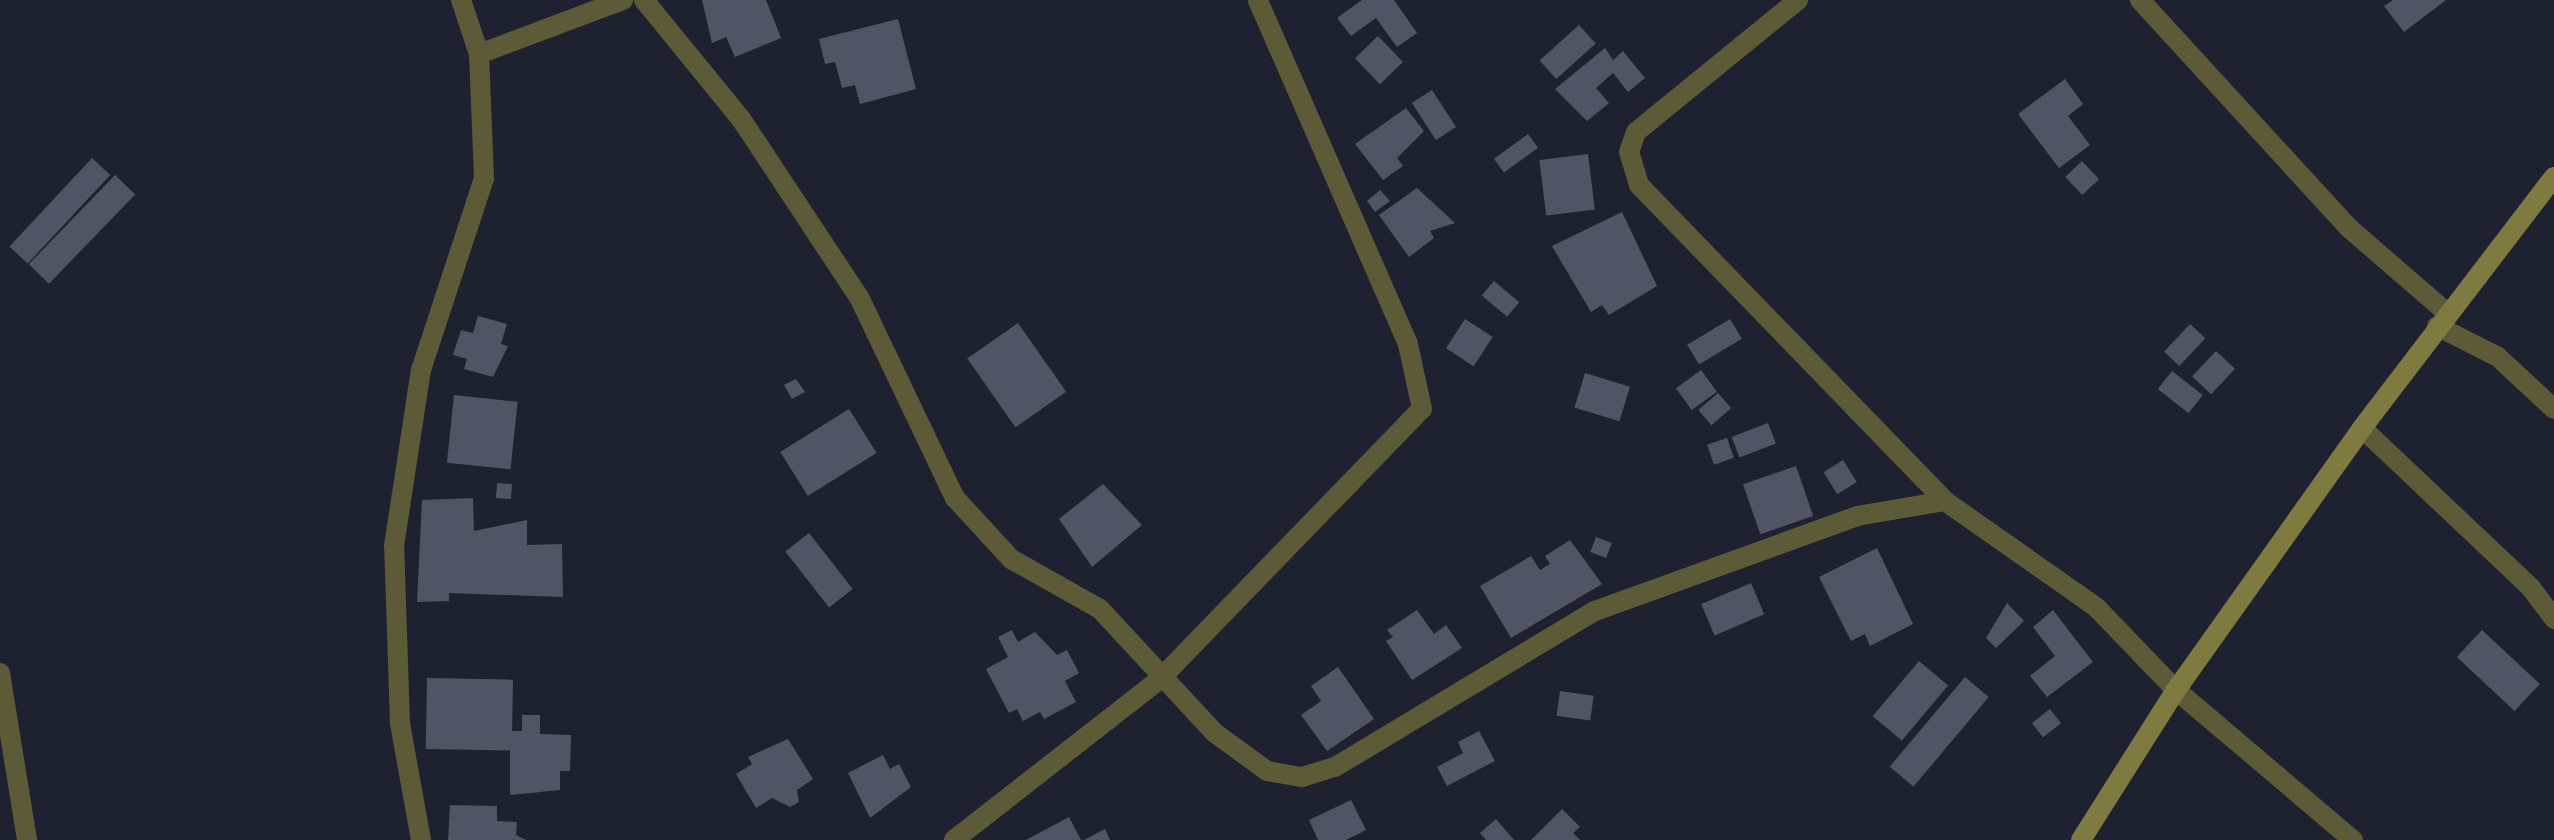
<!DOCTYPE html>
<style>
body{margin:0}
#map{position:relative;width:2554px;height:840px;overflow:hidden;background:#1e2230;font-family:Karla,sans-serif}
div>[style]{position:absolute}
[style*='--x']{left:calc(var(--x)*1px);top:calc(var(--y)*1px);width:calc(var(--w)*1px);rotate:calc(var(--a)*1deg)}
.building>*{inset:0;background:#505464;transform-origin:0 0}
.street>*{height:20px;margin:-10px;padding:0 10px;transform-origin:10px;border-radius:10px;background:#5d5b37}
.secondary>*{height:20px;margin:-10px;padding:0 10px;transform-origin:10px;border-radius:10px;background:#7e7a40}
span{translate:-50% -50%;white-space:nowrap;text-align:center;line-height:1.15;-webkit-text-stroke:6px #151826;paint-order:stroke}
</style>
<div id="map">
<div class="building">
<i style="clip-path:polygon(702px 0,766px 0,781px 38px,735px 57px,726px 37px,712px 43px)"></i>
<i style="clip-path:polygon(1362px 0,1394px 0,1417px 33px,1397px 47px,1376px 18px,1351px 36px,1337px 18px)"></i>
<i style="clip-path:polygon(2393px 0,2446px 0,2404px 32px,2384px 6px)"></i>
<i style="clip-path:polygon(898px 19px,916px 89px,860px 104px,855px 85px,842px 88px,835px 62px,825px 64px,819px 39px)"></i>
<i style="left:1579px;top:25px;width:25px;height:53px;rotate:48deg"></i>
<i style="left:1378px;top:36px;width:36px;height:32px;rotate:46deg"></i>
<i style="clip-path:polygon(1605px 48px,1613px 60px,1623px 51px,1645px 78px,1628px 92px,1613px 73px,1596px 88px,1609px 103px,1587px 121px,1555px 89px)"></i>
<i style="clip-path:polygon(2065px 79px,2083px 104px,2068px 116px,2090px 145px,2059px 168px,2018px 114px)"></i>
<i style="left:1432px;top:90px;width:44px;height:24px;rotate:57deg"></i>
<i style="clip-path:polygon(1406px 108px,1424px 131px,1397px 158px,1403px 166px,1383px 180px,1355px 144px)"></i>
<i style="left:1528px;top:134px;width:17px;height:42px;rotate:54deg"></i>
<i style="left:1588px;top:154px;width:56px;height:49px;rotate:83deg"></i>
<i style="left:92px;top:158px;width:25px;height:121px;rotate:43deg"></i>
<i style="left:2082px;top:161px;width:25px;height:23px;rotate:47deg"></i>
<i style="left:115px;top:175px;width:28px;height:124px;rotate:44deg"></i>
<i style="clip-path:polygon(1417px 188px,1455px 223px,1430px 231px,1434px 238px,1409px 257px,1379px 215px)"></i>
<i style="clip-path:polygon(1380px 190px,1390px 201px,1375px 212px,1367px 201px)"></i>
<i style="clip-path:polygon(1622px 212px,1657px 286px,1609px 315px,1602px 305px,1591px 312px,1552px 246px)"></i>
<i style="left:1494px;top:281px;width:33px;height:19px;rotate:40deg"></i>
<i style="clip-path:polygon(478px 316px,507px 324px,501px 344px,508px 346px,493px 377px,464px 369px,467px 359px,453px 355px,461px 330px,473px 333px)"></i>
<i style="left:1465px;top:319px;width:33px;height:35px;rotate:33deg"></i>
<i style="left:1730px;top:319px;width:23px;height:50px;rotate:59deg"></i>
<i style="left:1018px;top:323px;width:84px;height:62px;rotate:55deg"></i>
<i style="left:2190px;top:324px;width:21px;height:38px;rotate:43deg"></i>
<i style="left:2216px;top:351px;width:26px;height:35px;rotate:43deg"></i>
<i style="left:1701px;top:370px;width:27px;height:31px;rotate:54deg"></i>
<i style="left:2172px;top:371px;width:39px;height:23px;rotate:38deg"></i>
<i style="left:1585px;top:373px;width:47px;height:36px;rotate:17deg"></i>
<i style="clip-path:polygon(796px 379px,805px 392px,792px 399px,784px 385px)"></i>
<i style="left:1718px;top:393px;width:20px;height:26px;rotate:49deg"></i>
<i style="left:454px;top:395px;width:64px;height:68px;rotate:6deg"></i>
<i style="left:849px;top:409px;width:52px;height:81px;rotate:58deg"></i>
<i style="left:1768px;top:423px;width:22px;height:39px;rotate:69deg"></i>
<i style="left:1727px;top:438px;width:21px;height:21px;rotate:71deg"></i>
<i style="left:1843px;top:460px;width:26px;height:23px;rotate:58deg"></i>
<i style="left:1796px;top:466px;width:53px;height:56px;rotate:71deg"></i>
<i style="left:497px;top:483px;width:15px;height:15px;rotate:4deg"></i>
<i style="clip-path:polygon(1103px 484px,1142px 525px,1092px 567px,1059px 519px)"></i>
<i style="clip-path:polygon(473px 498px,474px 531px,527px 520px,527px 545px,562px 544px,563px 597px,449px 593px,449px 601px,417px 602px,422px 500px)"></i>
<i style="left:809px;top:533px;width:71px;height:30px;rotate:52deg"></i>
<i style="left:1596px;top:537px;width:17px;height:16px;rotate:21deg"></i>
<i style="clip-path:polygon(1570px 540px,1602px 584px,1511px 638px,1480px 586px,1531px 556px,1540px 570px,1550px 564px,1545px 556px)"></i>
<i style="clip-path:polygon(1877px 548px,1913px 624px,1870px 646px,1865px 634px,1851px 641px,1819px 577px)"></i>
<i style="left:1751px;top:583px;width:34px;height:54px;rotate:67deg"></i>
<i style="clip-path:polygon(2007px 603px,2024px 621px,1996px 648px,1986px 638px)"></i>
<i style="clip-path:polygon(1417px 610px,1434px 634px,1446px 625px,1462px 648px,1412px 680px,1386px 641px,1393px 637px,1387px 630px)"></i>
<i style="clip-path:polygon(2053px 610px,2093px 662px,2047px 697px,2030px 676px,2055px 656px,2033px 627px)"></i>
<i style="clip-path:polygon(1012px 630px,1018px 642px,1035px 632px,1057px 655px,1067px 650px,1079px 673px,1065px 681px,1076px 702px,1044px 719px,1040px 712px,1023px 721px,1017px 709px,1009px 713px,986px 669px,1008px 657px,998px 637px)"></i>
<i style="left:2482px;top:630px;width:79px;height:37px;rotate:43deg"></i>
<i style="left:1919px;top:661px;width:38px;height:72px;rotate:40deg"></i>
<i style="clip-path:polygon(1338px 667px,1374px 719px,1327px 751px,1301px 715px,1321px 701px,1311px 686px)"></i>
<i style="left:1965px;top:677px;width:31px;height:117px;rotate:40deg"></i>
<i style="left:427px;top:678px;width:86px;height:71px;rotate:1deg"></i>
<i style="left:1560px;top:691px;width:34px;height:25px;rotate:8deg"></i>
<i style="left:2050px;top:709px;width:18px;height:23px;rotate:52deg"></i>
<i style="clip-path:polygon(522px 715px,540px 715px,540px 734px,571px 735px,570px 771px,560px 771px,560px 790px,510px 795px,510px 731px,522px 731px)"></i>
<i style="clip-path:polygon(1479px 731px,1495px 761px,1447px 786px,1437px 767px,1463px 753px,1458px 742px)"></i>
<i style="clip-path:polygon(788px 739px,813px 779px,797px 790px,799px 802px,790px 807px,772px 798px,756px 808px,736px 774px,752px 764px,748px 757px)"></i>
<i style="clip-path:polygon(883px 755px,890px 769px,899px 764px,911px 787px,870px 818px,848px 773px)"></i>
<i style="clip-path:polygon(1351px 800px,1366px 830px,1346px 840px,1318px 840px,1309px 820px)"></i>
<i style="clip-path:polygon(450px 805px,497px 806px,497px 821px,517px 822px,516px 835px,526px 840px,448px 840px)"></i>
<i style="clip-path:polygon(1562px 809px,1580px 827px,1573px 833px,1580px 840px,1531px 840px)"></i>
<i style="clip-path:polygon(1069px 817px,1081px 840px,1026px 840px)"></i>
<i style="clip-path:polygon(1496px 819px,1514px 840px,1486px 840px,1480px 833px)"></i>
<i style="clip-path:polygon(1105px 829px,1110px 840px,1084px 840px)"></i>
</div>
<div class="street">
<i style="--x:644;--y:0;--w:154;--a:50.8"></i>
<i style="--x:741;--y:119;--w:214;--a:56.5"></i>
<i style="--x:859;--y:297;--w:223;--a:64.5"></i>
<i style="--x:955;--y:498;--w:83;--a:47.4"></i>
<i style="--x:1011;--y:559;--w:102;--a:29.3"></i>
<i style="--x:1100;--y:609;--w:169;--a:47.2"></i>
<i style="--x:1215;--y:733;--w:64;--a:36.2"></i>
<i style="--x:1267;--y:771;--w:36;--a:10"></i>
<i style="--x:1302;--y:777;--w:34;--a:-17"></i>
<i style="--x:1335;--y:767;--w:303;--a:-31"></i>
<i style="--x:1595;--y:611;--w:279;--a:-19.9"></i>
<i style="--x:1857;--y:516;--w:89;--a:-9.7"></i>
<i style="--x:1798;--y:0;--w:209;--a:140.8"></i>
<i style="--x:1636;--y:132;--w:21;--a:109"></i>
<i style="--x:1629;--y:152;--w:34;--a:73"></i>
<i style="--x:1639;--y:185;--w:440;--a:45.9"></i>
<i style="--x:1945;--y:501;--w:184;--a:35.1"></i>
<i style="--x:2096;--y:607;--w:115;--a:46.1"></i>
<i style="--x:2176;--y:690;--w:232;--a:40.3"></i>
<i style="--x:2140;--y:0;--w:309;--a:47.5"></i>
<i style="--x:2349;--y:228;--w:128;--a:40.9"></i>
<i style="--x:479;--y:54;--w:154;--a:-20.6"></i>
<i style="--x:2437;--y:326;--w:68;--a:26.9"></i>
<i style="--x:2498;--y:357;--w:76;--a:42.9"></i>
<i style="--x:2362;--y:428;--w:233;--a:43.4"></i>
<i style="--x:2531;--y:588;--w:39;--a:53"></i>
<i style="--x:0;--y:673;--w:169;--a:80.8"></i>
<i style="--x:421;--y:840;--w:119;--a:-100.2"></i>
<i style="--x:400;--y:723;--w:177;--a:-91.9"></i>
<i style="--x:394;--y:546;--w:178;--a:-81.3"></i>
<i style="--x:421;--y:370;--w:202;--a:-71.8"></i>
<i style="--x:484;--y:178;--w:124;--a:-92.3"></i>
<i style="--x:479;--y:54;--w:57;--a:-108.4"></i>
<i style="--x:954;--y:840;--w:261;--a:-38"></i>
<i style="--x:1160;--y:679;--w:376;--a:-45.9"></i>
<i style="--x:1422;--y:409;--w:66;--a:-102.2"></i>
<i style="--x:1408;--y:344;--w:375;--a:-113.6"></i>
</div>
<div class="secondary">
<i style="--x:2081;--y:840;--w:178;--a:-57.7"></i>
<i style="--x:2176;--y:690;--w:321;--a:-54.6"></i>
<i style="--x:2362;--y:428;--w:316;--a:-52.6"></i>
</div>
</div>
